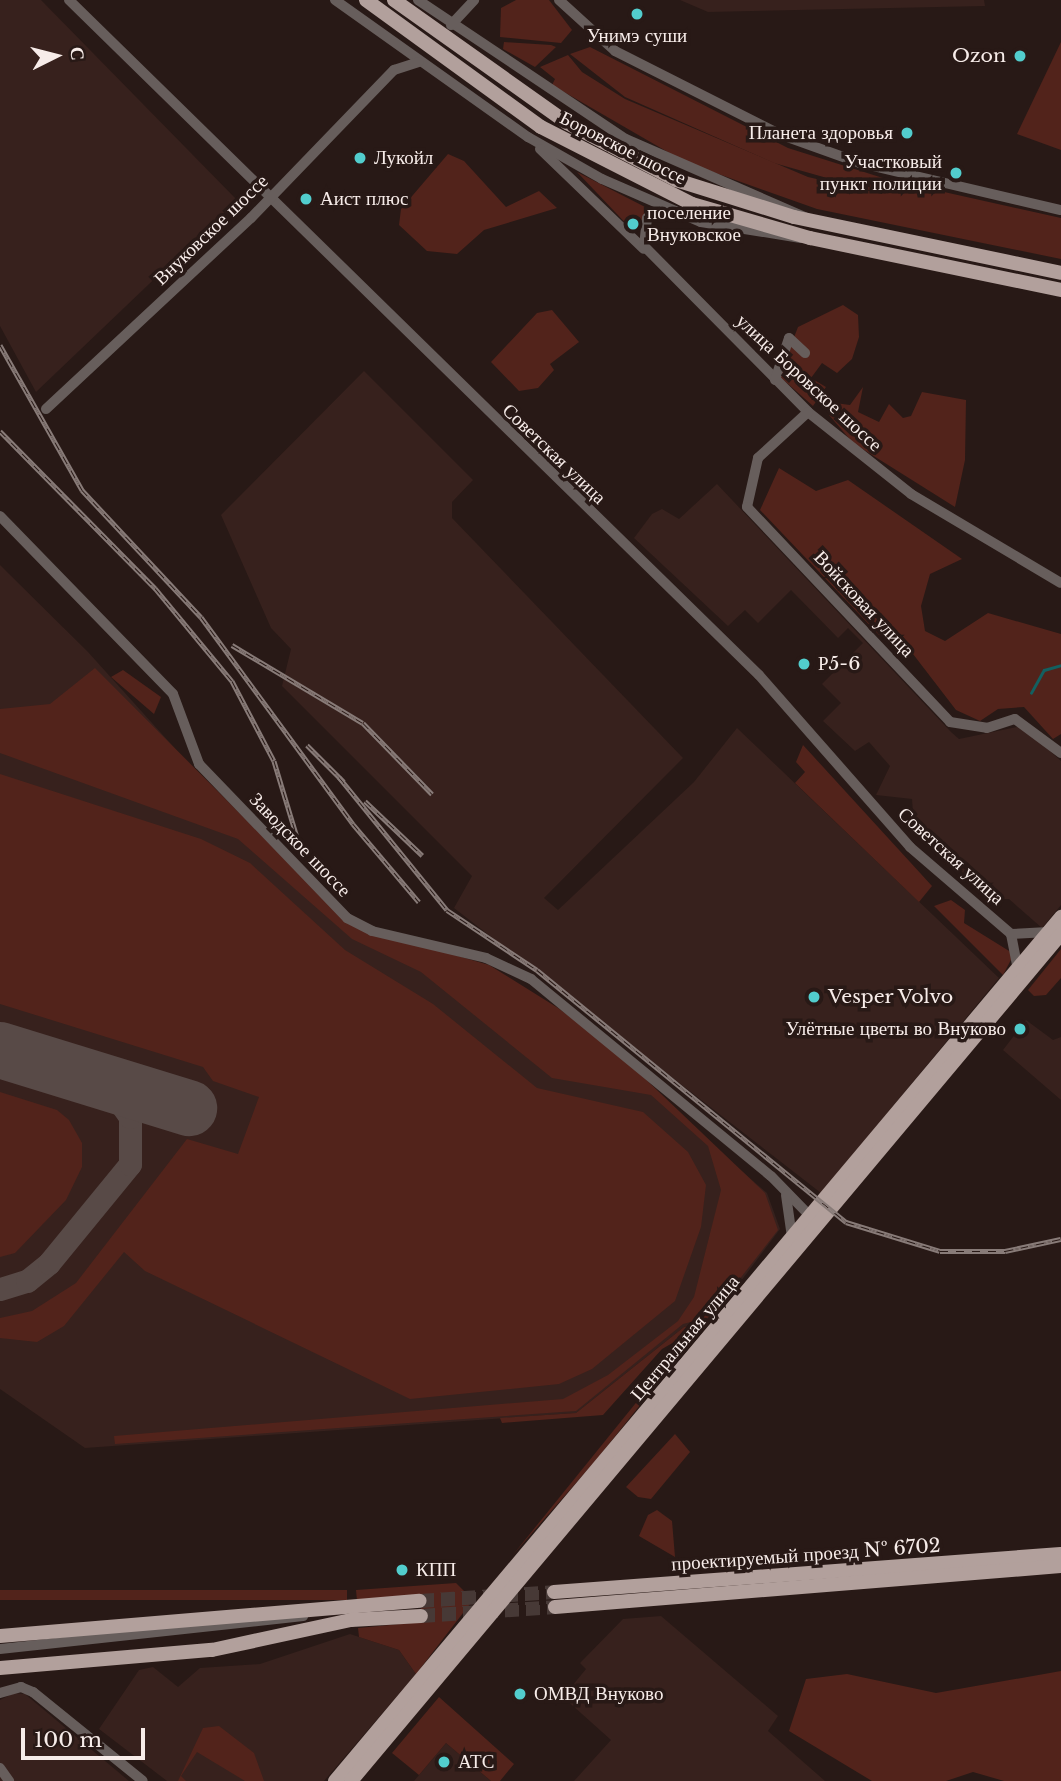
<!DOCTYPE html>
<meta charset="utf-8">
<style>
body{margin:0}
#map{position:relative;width:1061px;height:1781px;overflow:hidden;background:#281916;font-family:"Libre Baskerville",serif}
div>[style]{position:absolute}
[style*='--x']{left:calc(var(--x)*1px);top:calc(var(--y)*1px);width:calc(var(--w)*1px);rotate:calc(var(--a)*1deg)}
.built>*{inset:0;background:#37211d}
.green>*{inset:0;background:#52231b;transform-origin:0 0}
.stream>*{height:2.5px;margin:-1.25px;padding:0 1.25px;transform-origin:1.25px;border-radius:1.25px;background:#136060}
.taxiway>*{height:23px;margin:-11.5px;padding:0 11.5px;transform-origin:11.5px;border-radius:11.5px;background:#584a47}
.runway>*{height:56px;margin:-28px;padding:0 28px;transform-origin:28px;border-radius:28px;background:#584a47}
.major-tunnel>*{height:14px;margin-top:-7px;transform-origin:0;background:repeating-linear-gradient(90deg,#473936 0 14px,transparent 0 21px)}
.minor>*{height:10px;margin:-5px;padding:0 5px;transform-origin:5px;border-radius:5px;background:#675e5c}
.major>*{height:14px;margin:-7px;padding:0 7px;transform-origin:7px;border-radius:7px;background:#b2a09c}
.rail>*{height:5px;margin-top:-2.5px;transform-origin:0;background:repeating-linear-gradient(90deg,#281916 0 8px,#887b78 0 16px);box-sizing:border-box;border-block:2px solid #887b78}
.dots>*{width:19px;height:19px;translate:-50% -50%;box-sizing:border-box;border:4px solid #281916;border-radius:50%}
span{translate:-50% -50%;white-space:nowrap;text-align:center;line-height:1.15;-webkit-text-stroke:7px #281916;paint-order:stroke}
.poi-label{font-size:19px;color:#f7ece9}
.right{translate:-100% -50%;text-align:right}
.left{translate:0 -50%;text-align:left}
.street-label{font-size:19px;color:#f7ece9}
.north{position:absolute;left:21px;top:21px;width:70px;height:70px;-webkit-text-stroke:5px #281916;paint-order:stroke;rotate:84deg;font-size:19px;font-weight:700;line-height:28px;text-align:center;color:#f7ece9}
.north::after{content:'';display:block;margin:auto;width:24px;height:32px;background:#f7ece9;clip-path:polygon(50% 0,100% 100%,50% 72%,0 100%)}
.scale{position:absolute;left:21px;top:1728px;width:124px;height:32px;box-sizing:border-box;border:4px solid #f7ece9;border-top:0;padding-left:9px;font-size:21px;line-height:24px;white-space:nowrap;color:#f7ece9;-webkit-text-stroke:5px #281916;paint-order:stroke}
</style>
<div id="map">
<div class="built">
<i style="clip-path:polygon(0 0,41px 0,237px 200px,36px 392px,0 326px)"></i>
<i style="clip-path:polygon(680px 0,984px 0,985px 6px,708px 12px)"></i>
<i style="clip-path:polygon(364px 371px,473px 480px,452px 502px,452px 518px,683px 758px,544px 898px,558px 910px,694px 782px,737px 728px,999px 978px,821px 1193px,454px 908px,472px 876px,282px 686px,291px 649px,271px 628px,221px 515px)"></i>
<i style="clip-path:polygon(717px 484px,951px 732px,959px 739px,1022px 726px,1061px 761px,1061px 905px,1042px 928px,1009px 899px,995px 899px,944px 863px,939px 850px,914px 827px,912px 799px,876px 795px,890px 766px,869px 742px,855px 751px,823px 721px,841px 703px,822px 684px,863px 643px,848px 628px,838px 638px,791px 590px,758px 623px,745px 610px,728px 626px,634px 538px,652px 514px,662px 509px,679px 519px)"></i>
<i style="clip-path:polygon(0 565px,88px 652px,299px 886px,609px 1055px,767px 1193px,780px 1229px,711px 1321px,684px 1327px,576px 1413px,85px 1448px,0 1389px)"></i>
<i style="clip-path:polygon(1026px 1020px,1053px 1040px,1061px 1037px,1061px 1100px,1003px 1050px)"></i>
<i style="clip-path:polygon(661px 1616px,778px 1716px,768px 1731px,825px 1781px,574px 1781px,611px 1740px,563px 1697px,586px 1669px,580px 1663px,623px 1619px)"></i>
<i style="clip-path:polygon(350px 1634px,399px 1650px,416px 1674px,324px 1781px,167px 1781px,99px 1729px,139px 1670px,153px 1667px,178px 1687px,200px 1668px,260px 1664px)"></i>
<i style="clip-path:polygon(14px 1693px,25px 1694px,129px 1781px,0 1781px,0 1700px)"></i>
<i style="clip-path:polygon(446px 1743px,491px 1781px,414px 1781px)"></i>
</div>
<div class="green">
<i style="clip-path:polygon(516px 0,549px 0,572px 30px,561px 43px,500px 37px,501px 8px)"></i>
<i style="clip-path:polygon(504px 42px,551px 45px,556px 47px,535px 67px,503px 49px)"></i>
<i style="clip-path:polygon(1061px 42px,1061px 150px,1017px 134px)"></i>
<i style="clip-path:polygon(590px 47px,788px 148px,883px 178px,880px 193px,774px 163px,625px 97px,570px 54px)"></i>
<i style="clip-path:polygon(568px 55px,582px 72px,625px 99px,808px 177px,882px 194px,886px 179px,1061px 218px,1061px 259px,817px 209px,685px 162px,552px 85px,555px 79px,540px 67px)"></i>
<i style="clip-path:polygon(448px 154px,464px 161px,506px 207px,539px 191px,557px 208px,484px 230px,457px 254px,427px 251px,399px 225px,401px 209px)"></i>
<i style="clip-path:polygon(577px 172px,649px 209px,634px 232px)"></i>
<i style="clip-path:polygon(843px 305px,858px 315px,859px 337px,852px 359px,837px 373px,822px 363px,811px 378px,826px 387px,813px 406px,779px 376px,798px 327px)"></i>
<i style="clip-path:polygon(552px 310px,579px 342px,550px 364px,554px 370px,538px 388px,519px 391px,491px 362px,537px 313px)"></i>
<i style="clip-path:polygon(863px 387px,858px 412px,879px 422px,889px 404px,903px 418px,911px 416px,922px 392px,966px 400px,965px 460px,955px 507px,853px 443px,829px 415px,835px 403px,850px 405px)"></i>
<i style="clip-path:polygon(779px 468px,816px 491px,848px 480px,962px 559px,930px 574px,921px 606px,925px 631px,945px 641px,988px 613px,1061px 634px,1061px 734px,1053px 739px,1024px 707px,998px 709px,980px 721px,956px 710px,903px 641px,879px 635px,760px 510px)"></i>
<i style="clip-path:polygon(95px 668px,351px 925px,489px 965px,558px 1008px,616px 1051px,765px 1193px,778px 1230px,710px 1317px,683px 1324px,576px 1411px,115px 1444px,114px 1436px,563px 1399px,608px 1375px,678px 1321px,694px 1297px,721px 1190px,708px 1146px,651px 1095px,552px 1078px,421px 972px,352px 939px,238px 839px,0 753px,0 709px,50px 704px)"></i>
<i style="clip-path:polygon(123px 670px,161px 697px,154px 714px,111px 677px)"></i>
<i style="clip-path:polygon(803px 745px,932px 886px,919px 902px,795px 783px,805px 772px,796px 762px)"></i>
<i style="clip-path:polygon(0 774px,201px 839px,250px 863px,345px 950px,433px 1004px,537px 1088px,643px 1112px,688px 1152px,706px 1185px,701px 1227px,675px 1301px,592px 1369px,559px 1384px,410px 1399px,145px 1271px,124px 1252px,64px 1326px,37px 1342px,0 1338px,0 1318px,32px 1311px,76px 1283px,187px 1139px,238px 1154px,259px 1097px,213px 1081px,203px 1067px,0 1004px)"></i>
<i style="clip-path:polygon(951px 900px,965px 910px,964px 923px,1014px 954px,1003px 975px,934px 906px)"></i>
<i style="clip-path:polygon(1061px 949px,1061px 978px,1046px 995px,1034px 996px,1028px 990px)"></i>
<i style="clip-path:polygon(0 1092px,57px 1110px,69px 1120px,82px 1143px,82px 1167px,66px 1200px,15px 1253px,0 1257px)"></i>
<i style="clip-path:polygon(711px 1321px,662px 1349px,603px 1415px,502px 1423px,500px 1418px,576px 1413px,684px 1327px)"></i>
<i style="clip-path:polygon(685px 1349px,596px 1460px,512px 1556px,673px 1357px)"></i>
<i style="clip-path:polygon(675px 1434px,690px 1452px,651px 1499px,638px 1497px,626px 1487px)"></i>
<i style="clip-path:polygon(657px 1510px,672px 1521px,675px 1557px,639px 1536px,648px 1515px)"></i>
<i style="clip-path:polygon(456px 1583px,473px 1600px,416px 1674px,399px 1650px,359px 1637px,358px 1628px,422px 1622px,420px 1597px,357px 1601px,356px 1590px)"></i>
<i style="left:347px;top:1590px;width:10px;height:348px;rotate:90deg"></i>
<i style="clip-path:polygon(1061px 1671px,1061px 1781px,1004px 1781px,973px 1772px,946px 1781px,872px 1781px,789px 1731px,806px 1679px,847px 1674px,936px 1693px)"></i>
<i style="clip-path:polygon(439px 1697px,514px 1764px,500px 1781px,491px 1781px,446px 1743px,419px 1775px,392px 1753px)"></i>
<i style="clip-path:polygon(219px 1726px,254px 1753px,264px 1781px,245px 1781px,197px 1752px,181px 1776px,186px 1781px,178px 1781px,203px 1728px)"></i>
</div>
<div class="stream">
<i style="--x:1031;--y:693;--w:26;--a:-61"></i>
<i style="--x:1044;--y:670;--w:18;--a:-16"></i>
</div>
<div class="taxiway">
<i style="--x:0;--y:1289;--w:28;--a:-17"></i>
<i style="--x:27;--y:1281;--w:28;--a:-39"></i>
<i style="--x:49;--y:1263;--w:128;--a:-50.7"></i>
<i style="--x:130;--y:1164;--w:47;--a:-90"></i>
<i style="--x:130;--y:1117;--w:32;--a:-125"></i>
<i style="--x:112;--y:1091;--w:26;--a:-149"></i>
</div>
<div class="runway">
<i style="--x:0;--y:1050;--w:198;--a:17.1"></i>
</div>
<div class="major-tunnel">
<i style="--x:420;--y:1601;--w:134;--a:-3.8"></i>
<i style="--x:421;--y:1616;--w:134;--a:-3.8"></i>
</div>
<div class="minor">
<i style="--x:69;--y:0;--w:965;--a:44.37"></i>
<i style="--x:759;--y:675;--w:229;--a:48.7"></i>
<i style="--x:910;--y:847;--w:133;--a:40.7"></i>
<i style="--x:1011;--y:934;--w:36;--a:79"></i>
<i style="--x:335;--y:0;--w:237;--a:35.4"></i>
<i style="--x:528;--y:137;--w:85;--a:29.6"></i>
<i style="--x:602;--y:179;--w:108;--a:23.5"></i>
<i style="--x:701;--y:222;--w:101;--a:9.1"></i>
<i style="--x:418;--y:0;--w:250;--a:33.8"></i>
<i style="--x:626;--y:139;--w:202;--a:23.6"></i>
<i style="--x:559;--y:0;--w:76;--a:42.3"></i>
<i style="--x:615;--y:51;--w:184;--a:26.8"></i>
<i style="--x:779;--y:134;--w:86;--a:19.7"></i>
<i style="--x:860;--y:163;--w:206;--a:13.2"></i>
<i style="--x:451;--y:25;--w:34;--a:-47"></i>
<i style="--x:540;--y:149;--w:144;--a:43.9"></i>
<i style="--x:677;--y:213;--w:30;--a:171"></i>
<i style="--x:647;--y:218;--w:28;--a:96"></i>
<i style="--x:644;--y:246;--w:233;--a:45.3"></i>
<i style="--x:808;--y:412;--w:132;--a:38.5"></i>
<i style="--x:911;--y:494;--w:174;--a:30.7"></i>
<i style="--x:775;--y:380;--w:44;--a:-71.6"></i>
<i style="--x:789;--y:338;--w:22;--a:43"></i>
<i style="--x:46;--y:409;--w:280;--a:-43"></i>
<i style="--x:251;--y:218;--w:206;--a:-46"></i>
<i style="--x:394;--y:70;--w:26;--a:-18"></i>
<i style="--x:808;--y:412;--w:68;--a:137.4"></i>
<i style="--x:758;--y:458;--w:50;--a:102.7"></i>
<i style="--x:747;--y:507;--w:296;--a:46.6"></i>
<i style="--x:950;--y:722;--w:37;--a:9"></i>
<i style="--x:987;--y:728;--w:29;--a:-18"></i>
<i style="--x:1015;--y:719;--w:57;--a:36.5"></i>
<i style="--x:0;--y:516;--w:248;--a:45.8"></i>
<i style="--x:173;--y:694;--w:75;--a:69.6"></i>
<i style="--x:199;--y:764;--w:214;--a:46.1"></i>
<i style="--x:347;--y:918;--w:28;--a:27"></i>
<i style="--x:372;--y:931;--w:117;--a:13.3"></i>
<i style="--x:486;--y:958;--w:50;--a:25"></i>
<i style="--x:531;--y:979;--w:310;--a:39.4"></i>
<i style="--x:771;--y:1176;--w:62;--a:45.7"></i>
<i style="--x:1011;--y:934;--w:37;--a:-3"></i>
<i style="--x:786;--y:1195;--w:42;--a:81.9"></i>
<i style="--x:0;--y:1649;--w:305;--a:-6.2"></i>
<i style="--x:0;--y:1693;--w:22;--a:-16"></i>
<i style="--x:21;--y:1687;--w:13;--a:23"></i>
<i style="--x:33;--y:1692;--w:141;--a:39"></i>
<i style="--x:0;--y:1768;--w:16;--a:55"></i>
</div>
<div class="major">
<i style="--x:366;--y:0;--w:216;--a:36"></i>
<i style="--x:541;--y:127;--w:169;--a:27"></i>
<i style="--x:692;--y:204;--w:123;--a:16.1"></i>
<i style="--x:810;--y:238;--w:256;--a:11.7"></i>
<i style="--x:394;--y:0;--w:212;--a:35.4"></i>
<i style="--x:567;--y:123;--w:123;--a:27.6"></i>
<i style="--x:676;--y:180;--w:124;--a:17.4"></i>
<i style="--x:794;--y:217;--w:273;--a:11.8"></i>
<i style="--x:554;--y:1592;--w:508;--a:-4.29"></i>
<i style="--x:555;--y:1607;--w:508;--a:-4.63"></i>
<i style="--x:0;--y:1636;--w:421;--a:-4.8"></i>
<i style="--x:0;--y:1668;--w:213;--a:-4.9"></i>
<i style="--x:212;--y:1650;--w:142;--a:-12.2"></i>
<i style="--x:351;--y:1620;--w:70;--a:-3.3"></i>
<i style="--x:335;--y:1781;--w:1129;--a:-49.96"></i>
<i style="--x:351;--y:1781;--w:1105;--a:-50.03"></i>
</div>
<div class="rail">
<i style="--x:0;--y:345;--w:167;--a:60.5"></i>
<i style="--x:82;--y:490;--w:174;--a:46.9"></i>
<i style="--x:201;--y:617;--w:257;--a:53.7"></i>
<i style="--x:353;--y:824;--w:102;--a:49.8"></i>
<i style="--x:0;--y:431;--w:221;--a:45.4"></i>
<i style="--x:155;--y:588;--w:121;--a:50.4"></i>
<i style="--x:232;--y:681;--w:90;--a:62.3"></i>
<i style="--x:274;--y:761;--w:100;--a:73.2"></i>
<i style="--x:232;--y:645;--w:152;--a:30.8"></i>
<i style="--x:363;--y:723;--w:99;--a:45.8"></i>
<i style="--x:307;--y:745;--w:52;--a:45"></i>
<i style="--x:339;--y:777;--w:171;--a:50.9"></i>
<i style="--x:447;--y:910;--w:108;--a:33.7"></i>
<i style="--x:537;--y:970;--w:399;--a:39.2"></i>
<i style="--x:846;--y:1222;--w:98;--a:17.1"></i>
<i style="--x:940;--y:1251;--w:65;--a:0"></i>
<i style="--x:1005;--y:1251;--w:57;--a:-12.1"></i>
<i style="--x:365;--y:801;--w:79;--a:43.5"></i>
</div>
<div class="dots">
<i style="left:637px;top:14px;background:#52cdcd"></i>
<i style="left:1020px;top:56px;background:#52cdcd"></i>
<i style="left:907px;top:133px;background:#52cdcd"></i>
<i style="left:360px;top:158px;background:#52cdcd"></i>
<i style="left:956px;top:173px;background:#52cdcd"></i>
<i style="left:306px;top:199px;background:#52cdcd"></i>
<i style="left:633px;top:224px;background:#52cdcd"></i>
<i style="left:804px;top:664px;background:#52cdcd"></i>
<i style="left:814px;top:997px;background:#52cdcd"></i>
<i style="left:1020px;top:1029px;background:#52cdcd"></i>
<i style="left:402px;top:1570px;background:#52cdcd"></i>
<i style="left:520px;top:1694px;background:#52cdcd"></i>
<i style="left:444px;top:1762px;background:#52cdcd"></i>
</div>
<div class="poi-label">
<span style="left:637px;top:36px">Унимэ суши</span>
<span class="right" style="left:1006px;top:56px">Ozon</span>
<span class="right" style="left:893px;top:133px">Планета здоровья</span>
<span class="left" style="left:374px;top:158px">Лукойл</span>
<span class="right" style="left:942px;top:173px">Участковый<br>пункт полиции</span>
<span class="left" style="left:320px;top:199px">Аист плюс</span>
<span class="left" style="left:647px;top:224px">поселение<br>Внуковское</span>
<span class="left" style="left:818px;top:664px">Р5-6</span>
<span class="left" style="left:828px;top:997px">Vesper Volvo</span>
<span class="right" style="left:1006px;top:1029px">Улётные цветы во Внуково</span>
<span class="left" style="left:416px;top:1570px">КПП</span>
<span class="left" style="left:534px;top:1694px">ОМВД Внуково</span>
<span class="left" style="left:458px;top:1762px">АТС</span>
</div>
<div class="street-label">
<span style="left:623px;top:148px;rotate:27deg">Боровское шоссе</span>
<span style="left:211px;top:230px;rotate:-44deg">Внуковское шоссе</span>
<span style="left:809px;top:383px;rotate:43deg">улица Боровское шоссе</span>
<span style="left:554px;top:454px;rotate:44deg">Советская улица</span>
<span style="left:864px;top:604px;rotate:47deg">Войсковая улица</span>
<span style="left:300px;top:845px;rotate:46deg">Заводское шоссе</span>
<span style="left:951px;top:856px;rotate:42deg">Советская улица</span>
<span style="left:685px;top:1338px;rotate:-50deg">Центральная улица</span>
<span style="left:806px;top:1555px;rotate:-4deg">проектируемый проезд № 6702</span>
</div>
<div class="north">С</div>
<div class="scale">100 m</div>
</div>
